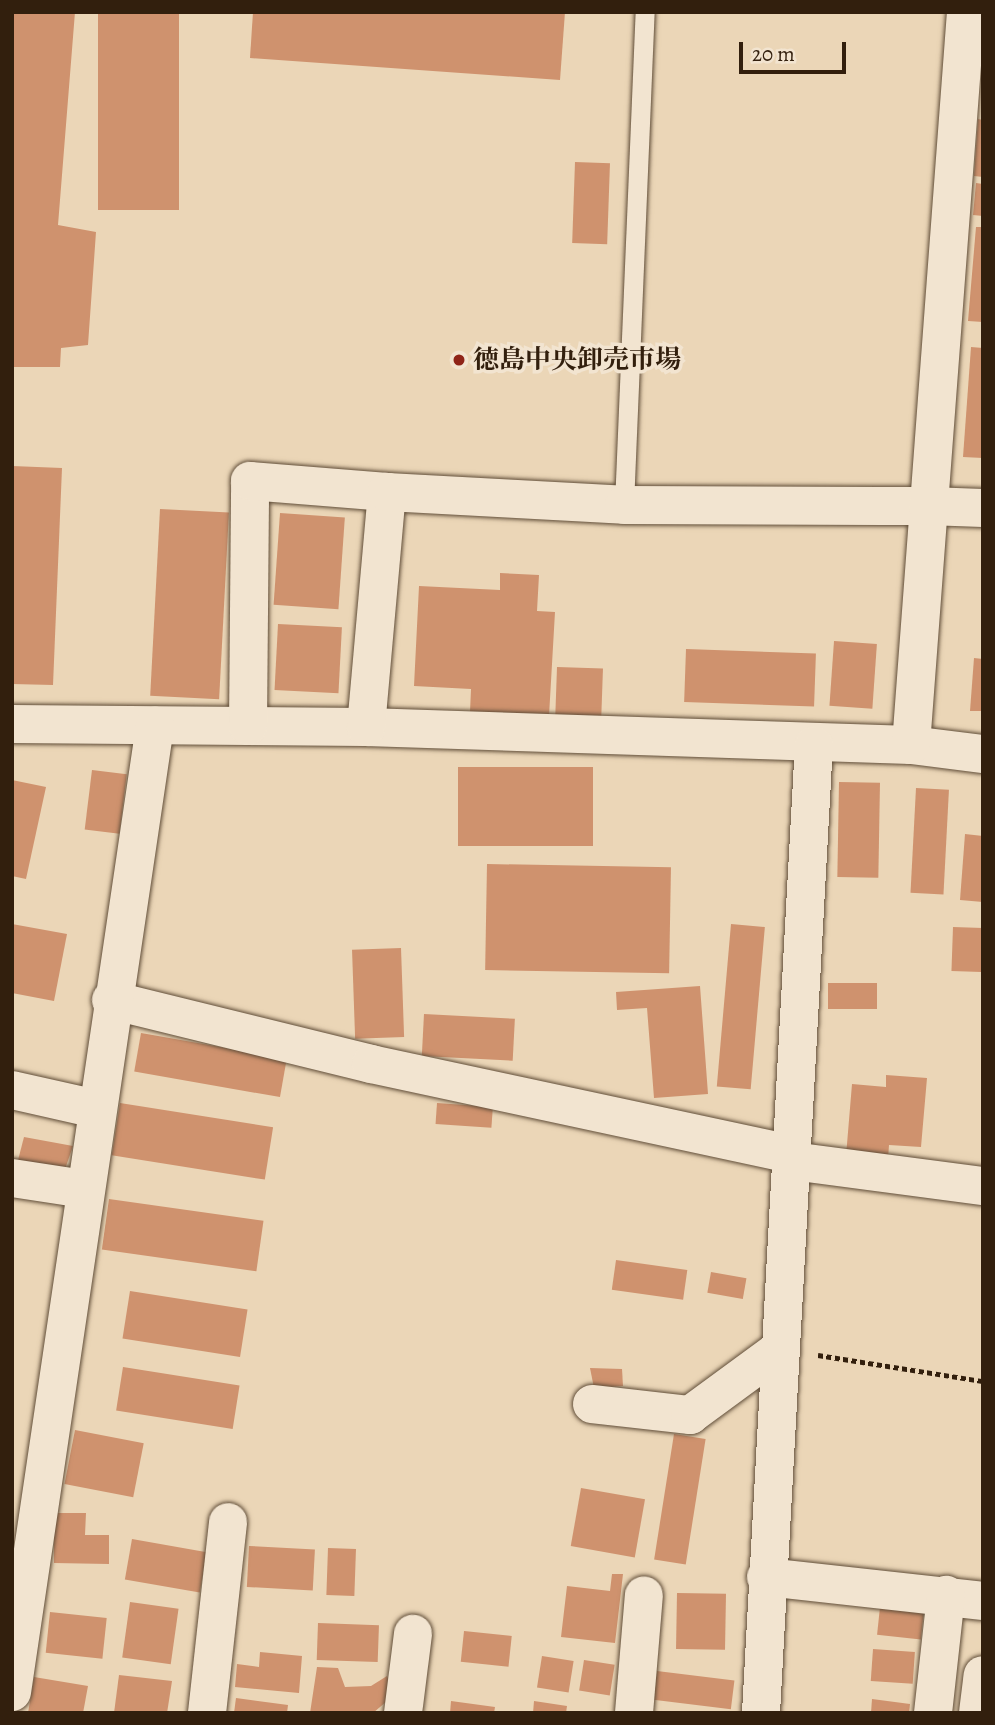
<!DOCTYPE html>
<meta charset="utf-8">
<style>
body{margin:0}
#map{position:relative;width:995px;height:1725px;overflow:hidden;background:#ebd6b7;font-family:Alegreya,"Noto Serif JP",serif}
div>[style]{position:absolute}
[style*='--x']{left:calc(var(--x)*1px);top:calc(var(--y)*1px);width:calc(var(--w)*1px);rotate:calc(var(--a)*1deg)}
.building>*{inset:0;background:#cf926e;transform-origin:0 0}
.path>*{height:4.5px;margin-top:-2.25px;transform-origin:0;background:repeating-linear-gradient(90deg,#321f0d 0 5px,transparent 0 8.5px)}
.roads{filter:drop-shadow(0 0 2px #604d38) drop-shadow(0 0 2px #604d38)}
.service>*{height:19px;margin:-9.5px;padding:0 9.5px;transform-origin:9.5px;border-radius:9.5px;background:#f2e4d0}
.minor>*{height:38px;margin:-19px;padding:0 19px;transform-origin:19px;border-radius:19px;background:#f2e4d0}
.tertiary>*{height:38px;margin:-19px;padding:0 19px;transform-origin:19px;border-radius:19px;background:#f2e4d0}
.dots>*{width:19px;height:19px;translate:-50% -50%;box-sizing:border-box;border:4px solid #f2e4d0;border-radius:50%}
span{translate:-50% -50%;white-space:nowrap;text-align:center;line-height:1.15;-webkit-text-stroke:7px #f2e4d0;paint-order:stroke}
.poi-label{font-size:26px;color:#321f0d;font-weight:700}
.left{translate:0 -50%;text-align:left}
.frame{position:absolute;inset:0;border:14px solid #321f0d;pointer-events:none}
.scale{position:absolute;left:739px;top:42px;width:107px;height:32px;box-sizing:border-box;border:4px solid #321f0d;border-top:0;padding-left:9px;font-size:21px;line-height:24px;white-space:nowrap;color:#321f0d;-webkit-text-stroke:5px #f2e4d0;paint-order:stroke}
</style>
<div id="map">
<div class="building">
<i style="clip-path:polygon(12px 12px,75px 12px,58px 225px,96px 232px,88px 345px,61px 348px,60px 367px,12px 367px)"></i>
<i style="left:98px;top:12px;width:81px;height:198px"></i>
<i style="clip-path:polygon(253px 12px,565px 12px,560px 80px,250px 58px)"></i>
<i style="clip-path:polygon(978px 119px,983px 120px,983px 177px,974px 176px)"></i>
<i style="left:575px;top:162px;width:35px;height:81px;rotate:2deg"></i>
<i style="clip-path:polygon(976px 183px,983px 184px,983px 216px,973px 215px)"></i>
<i style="clip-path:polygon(976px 227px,983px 227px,983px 322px,968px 321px)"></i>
<i style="clip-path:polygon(971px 347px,983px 348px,983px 458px,963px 457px)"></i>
<i style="clip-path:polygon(12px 466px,62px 468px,53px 685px,12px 684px)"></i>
<i style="left:160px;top:509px;width:69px;height:187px;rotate:3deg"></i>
<i style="left:280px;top:513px;width:65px;height:92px;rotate:4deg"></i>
<i style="clip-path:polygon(500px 573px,539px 575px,537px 611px,555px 612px,549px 716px,470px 712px,471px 689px,414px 686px,419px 586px,500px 590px)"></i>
<i style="left:278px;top:624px;width:64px;height:66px;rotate:3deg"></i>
<i style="left:834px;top:641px;width:43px;height:65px;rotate:4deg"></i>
<i style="left:686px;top:649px;width:130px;height:53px;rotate:2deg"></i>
<i style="clip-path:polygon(974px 658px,983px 659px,983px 711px,970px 711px)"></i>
<i style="left:557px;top:667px;width:46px;height:48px;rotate:2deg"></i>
<i style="left:593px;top:767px;width:79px;height:135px;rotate:90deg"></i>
<i style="left:92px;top:770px;width:35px;height:60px;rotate:7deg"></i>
<i style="clip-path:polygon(12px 780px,46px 787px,26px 879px,12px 876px)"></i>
<i style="left:839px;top:782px;width:41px;height:95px;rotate:1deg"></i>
<i style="left:916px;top:788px;width:33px;height:105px;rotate:3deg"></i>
<i style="clip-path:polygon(965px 834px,983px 836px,983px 902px,960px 900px)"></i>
<i style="left:487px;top:864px;width:184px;height:106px;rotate:1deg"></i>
<i style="clip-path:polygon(12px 924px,67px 934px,54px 1001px,12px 993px)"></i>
<i style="left:731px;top:924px;width:34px;height:163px;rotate:5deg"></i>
<i style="left:953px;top:927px;width:30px;height:44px;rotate:2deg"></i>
<i style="left:401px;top:948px;width:89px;height:49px;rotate:88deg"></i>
<i style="left:828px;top:983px;width:49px;height:26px"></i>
<i style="clip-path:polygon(700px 986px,708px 1094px,654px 1098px,647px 1008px,617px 1010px,616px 992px)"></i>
<i style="left:424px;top:1014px;width:91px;height:42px;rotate:3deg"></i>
<i style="left:141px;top:1033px;width:148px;height:39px;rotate:10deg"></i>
<i style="clip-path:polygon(886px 1075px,927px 1078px,921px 1147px,889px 1145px,888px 1159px,846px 1156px,852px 1084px,886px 1087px)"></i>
<i style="left:120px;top:1103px;width:155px;height:53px;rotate:9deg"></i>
<i style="left:437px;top:1103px;width:56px;height:21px;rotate:4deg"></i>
<i style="clip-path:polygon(24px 1137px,73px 1146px,63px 1175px,16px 1168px)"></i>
<i style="left:109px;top:1199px;width:156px;height:51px;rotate:8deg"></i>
<i style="left:616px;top:1260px;width:72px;height:30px;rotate:8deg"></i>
<i style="left:711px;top:1272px;width:36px;height:21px;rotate:10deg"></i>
<i style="left:130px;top:1291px;width:119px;height:48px;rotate:9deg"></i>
<i style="left:123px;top:1367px;width:118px;height:44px;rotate:9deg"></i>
<i style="clip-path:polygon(590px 1368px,622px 1369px,623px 1386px,594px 1388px)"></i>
<i style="left:75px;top:1430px;width:70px;height:55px;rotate:11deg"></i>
<i style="left:674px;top:1434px;width:32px;height:127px;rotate:9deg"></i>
<i style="left:581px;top:1488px;width:65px;height:59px;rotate:10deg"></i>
<i style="clip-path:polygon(54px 1513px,86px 1513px,85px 1535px,109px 1535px,109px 1564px,54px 1563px)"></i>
<i style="left:132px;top:1539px;width:76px;height:41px;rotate:10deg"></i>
<i style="left:249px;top:1546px;width:66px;height:41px;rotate:3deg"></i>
<i style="left:328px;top:1548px;width:28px;height:47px;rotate:2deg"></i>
<i style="clip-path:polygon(612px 1574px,623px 1574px,615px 1643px,561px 1637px,567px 1586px,610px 1591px)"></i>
<i style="left:677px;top:1593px;width:49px;height:56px;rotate:1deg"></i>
<i style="left:130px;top:1602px;width:49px;height:56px;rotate:8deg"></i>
<i style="left:880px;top:1607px;width:44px;height:28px;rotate:6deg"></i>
<i style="left:50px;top:1612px;width:57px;height:41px;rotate:6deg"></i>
<i style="left:318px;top:1623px;width:61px;height:37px;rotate:2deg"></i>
<i style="left:464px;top:1631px;width:48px;height:31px;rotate:6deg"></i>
<i style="left:873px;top:1649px;width:42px;height:32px;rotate:4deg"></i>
<i style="clip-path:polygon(260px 1652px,302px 1656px,299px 1693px,235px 1687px,237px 1664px,259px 1667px)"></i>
<i style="left:542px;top:1656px;width:32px;height:32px;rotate:9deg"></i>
<i style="left:584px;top:1660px;width:31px;height:31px;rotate:9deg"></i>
<i style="clip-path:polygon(317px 1667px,338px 1668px,345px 1687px,371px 1686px,387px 1676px,394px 1695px,373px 1713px,310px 1713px)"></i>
<i style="left:657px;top:1671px;width:78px;height:29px;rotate:7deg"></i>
<i style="clip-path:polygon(119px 1675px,172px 1681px,167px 1713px,114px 1713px)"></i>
<i style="clip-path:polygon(34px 1677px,88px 1686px,83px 1713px,28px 1713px)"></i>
<i style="clip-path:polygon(236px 1698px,288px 1705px,287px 1713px,234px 1713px)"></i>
<i style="clip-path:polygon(872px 1699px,910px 1704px,909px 1713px,871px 1713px)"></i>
<i style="clip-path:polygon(451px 1701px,495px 1707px,494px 1713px,450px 1713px)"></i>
<i style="clip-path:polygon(534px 1701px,567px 1706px,566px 1713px,533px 1713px)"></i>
</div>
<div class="path">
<i style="--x:818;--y:1355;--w:167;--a:9"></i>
</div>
<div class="roads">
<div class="service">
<i style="--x:624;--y:505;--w:493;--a:-87.6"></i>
</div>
<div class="minor">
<i style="--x:12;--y:724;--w:354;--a:0.5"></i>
<i style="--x:366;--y:727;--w:545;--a:1.89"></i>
<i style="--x:911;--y:745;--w:73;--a:7.1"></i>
<i style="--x:248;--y:726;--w:245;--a:-89.5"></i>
<i style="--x:250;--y:481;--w:137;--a:4.6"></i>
<i style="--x:366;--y:727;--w:236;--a:-84.9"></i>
<i style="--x:387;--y:492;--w:237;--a:3.1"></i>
<i style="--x:624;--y:505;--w:304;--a:0.2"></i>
<i style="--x:911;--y:745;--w:735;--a:-85.71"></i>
<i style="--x:111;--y:1000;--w:268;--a:13.8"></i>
<i style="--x:371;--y:1064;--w:431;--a:12.1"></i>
<i style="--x:12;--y:1090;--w:86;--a:12.7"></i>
<i style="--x:792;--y:1161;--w:193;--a:7.5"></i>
<i style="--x:12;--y:1178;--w:73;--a:8.7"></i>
<i style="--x:592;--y:1404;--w:99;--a:6.4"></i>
<i style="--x:690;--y:1415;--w:112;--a:-36.3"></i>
<i style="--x:766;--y:1577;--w:218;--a:6.3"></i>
<i style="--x:12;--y:1692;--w:977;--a:-81.58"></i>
<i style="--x:207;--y:1713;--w:192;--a:-83.7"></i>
<i style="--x:403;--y:1713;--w:80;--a:-82.8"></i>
<i style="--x:634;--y:1713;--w:118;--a:-85.2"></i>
<i style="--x:761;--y:1713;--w:969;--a:-86.87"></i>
<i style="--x:933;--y:1713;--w:119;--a:-83.7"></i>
</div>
<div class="tertiary">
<i style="--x:928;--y:506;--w:55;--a:2.1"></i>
<i style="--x:978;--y:1713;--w:38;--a:-83"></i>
</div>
</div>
<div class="dots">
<i style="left:459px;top:360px;background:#8f2418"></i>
</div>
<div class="poi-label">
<span class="left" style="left:473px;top:360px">徳島中央卸売市場</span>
</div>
<div class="frame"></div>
<div class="scale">20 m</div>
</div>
